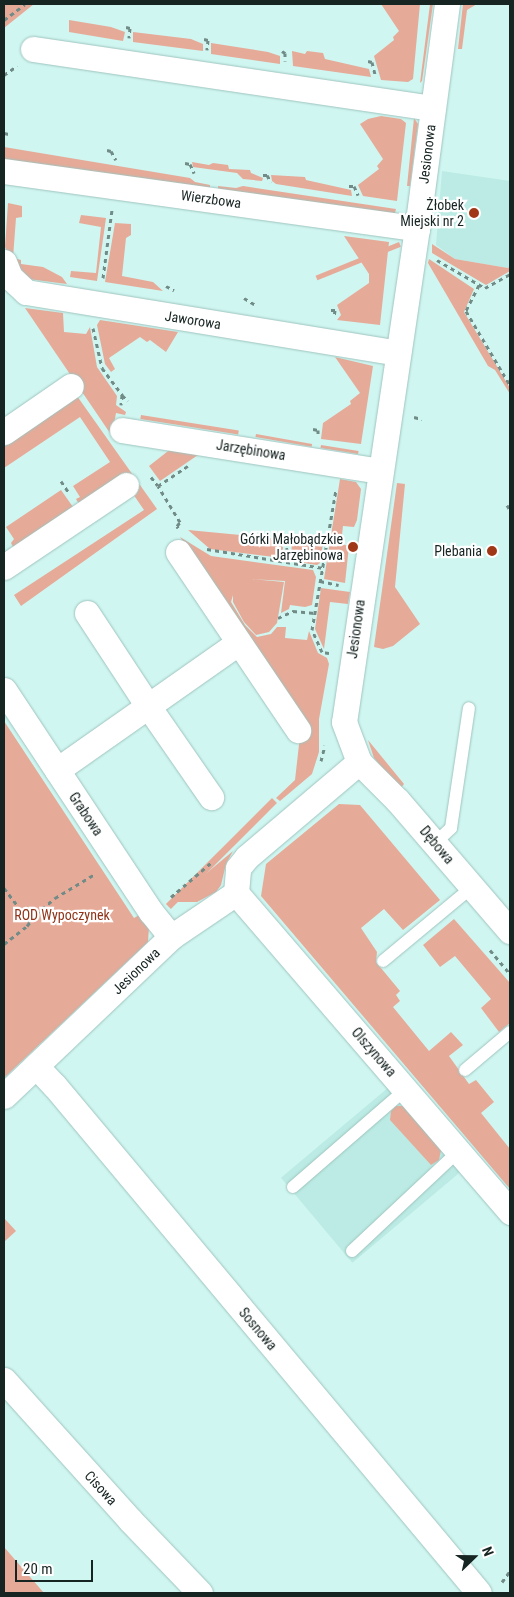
<!DOCTYPE html>
<meta charset="utf-8">
<style>
body{margin:0}
#map{position:relative;width:514px;height:1597px;overflow:hidden;background:#d0f6f1;font-family:"Roboto Condensed",sans-serif}
div>[style]{position:absolute}
[style*='--x']{left:calc(var(--x)*1px);top:calc(var(--y)*1px);width:calc(var(--w)*1px);rotate:calc(var(--a)*1deg)}
.built>*{inset:0;background:#bbebe4;transform-origin:0 0}
.green>*{inset:0;background:#e6aa98;transform-origin:0 0}
.path>*{height:3px;margin-top:-1.5px;transform-origin:0;background:repeating-linear-gradient(90deg,#718b87 0 4px,transparent 0 8px)}
.roads{filter:drop-shadow(0 0 1px #9fc4bf) drop-shadow(0 0 1px #9fc4bf)}
.service>*{height:12px;margin:-6px;padding:0 6px;transform-origin:6px;border-radius:6px;background:#fff}
.minor>*{height:25px;margin:-12.5px;padding:0 12.5px;transform-origin:12.5px;border-radius:12.5px;background:#fff}
.dots>*{width:14px;height:14px;translate:-50% -50%;box-sizing:border-box;border:2px solid #fff;border-radius:50%}
span{translate:-50% -50%;white-space:nowrap;text-align:center;line-height:1.15;-webkit-text-stroke:4.5px #fff;paint-order:stroke}
.street-label{font-size:14px;color:#162422}
.poi-label{font-size:14px;color:#162422}
.right{translate:-100% -50%;text-align:right}
.park-label{font-size:14px;color:#8f3418}
.frame{position:absolute;inset:0;border:5px solid #162422;pointer-events:none}
.north{position:absolute;left:449px;top:1532px;width:50px;height:50px;-webkit-text-stroke:4px #fff;paint-order:stroke;rotate:68deg;font-size:14px;font-weight:700;line-height:20px;text-align:center;color:#162422}
.north::after{content:'';display:block;margin:auto;width:18px;height:22px;background:#162422;clip-path:polygon(50% 0,100% 100%,50% 72%,0 100%)}
.scale{position:absolute;left:15px;top:1560px;width:78px;height:22px;box-sizing:border-box;border:2px solid #162422;border-top:0;padding-left:6px;font-size:15px;line-height:18px;white-space:nowrap;color:#162422;-webkit-text-stroke:4px #fff;paint-order:stroke}
</style>
<div id="map">
<div class="built">
<i style="clip-path:polygon(442px 171px,510px 181px,510px 266px,508px 268px,455px 259px,436px 245px)"></i>
<i style="left:389px;top:1087px;width:111px;height:141px;rotate:50deg"></i>
</div>
<div class="green">
<i style="clip-path:polygon(4px 4px,34px 4px,4px 28px)"></i>
<i style="clip-path:polygon(381px 4px,420px 4px,413px 79px,408px 82px,381px 80px,374px 56px,394px 40px,393px 37px,399px 31px)"></i>
<i style="clip-path:polygon(430px 4px,433px 4px,422px 81px,420px 83px)"></i>
<i style="clip-path:polygon(463px 4px,477px 4px,467px 10px,462px 49px,458px 49px)"></i>
<i style="clip-path:polygon(69px 20px,111px 27px,125px 32px,123px 41px,69px 32px)"></i>
<i style="clip-path:polygon(133px 32px,191px 39px,203px 44px,203px 51px,133px 42px)"></i>
<i style="clip-path:polygon(211px 43px,268px 52px,280px 56px,280px 64px,211px 54px)"></i>
<i style="clip-path:polygon(292px 51px,305px 54px,307px 51px,323px 53px,325px 59px,369px 69px,371px 77px,293px 66px)"></i>
<i style="clip-path:polygon(381px 116px,401px 119px,406px 123px,397px 201px,363px 196px,358px 185px,379px 169px,377px 166px,383px 159px,360px 124px,368px 119px)"></i>
<i style="clip-path:polygon(414px 118px,418px 124px,410px 186px,407px 186px)"></i>
<i style="clip-path:polygon(4px 147px,190px 178px,195px 182px,210px 185px,210px 190px,4px 161px)"></i>
<i style="clip-path:polygon(192px 162px,209px 165px,213px 163px,228px 165px,229px 169px,250px 170px,251px 173px,263px 178px,262px 181px,243px 179px,237px 173px,193px 167px)"></i>
<i style="clip-path:polygon(271px 175px,305px 177px,306px 180px,351px 190px,352px 196px,276px 184px,272px 181px)"></i>
<i style="clip-path:polygon(218px 186px,236px 188px,243px 186px,396px 209px,394px 217px,218px 192px)"></i>
<i style="clip-path:polygon(8px 203px,22px 206px,22px 217px,16px 218px,13px 258px,21px 260px,21px 264px,43px 267px,62px 277px,67px 284px,20px 278px,5px 247px)"></i>
<i style="clip-path:polygon(81px 215px,106px 218px,97px 281px,70px 277px,71px 271px,96px 273px,101px 227px,79px 223px)"></i>
<i style="clip-path:polygon(115px 223px,131px 224px,131px 235px,126px 238px,122px 276px,153px 282px,163px 291px,105px 282px)"></i>
<i style="clip-path:polygon(344px 236px,389px 242px,380px 325px,337px 320px,341px 315px,337px 305px,369px 283px,369px 274px)"></i>
<i style="left:399px;top:242px;width:5px;height:90px;rotate:68deg"></i>
<i style="clip-path:polygon(432px 244px,455px 259px,508px 268px,510px 266px,510px 271px,486px 285px,432px 253px)"></i>
<i style="clip-path:polygon(429px 259px,474px 289px,464px 312px,510px 388px,510px 394px,495px 370px,488px 366px,428px 263px)"></i>
<i style="clip-path:polygon(25px 308px,63px 313px,64px 332px,86px 334px,90px 327px,97px 367px,117px 396px,116px 405px,126px 412px,125px 415px,116px 413px,112px 436px)"></i>
<i style="clip-path:polygon(100px 320px,178px 332px,166px 352px,150px 340px,147px 342px,140px 337px,109px 358px,115px 369px,111px 372px,105px 364px,97px 325px)"></i>
<i style="clip-path:polygon(335px 357px,373px 366px,361px 444px,321px 439px,323px 423px,351px 404px,350px 401px,360px 393px)"></i>
<i style="clip-path:polygon(77px 396px,157px 509px,21px 606px,14px 595px,144px 510px,120px 475px,79px 504px,76px 499px,80px 497px,73px 486px,110px 462px,80px 417px,4px 468px,4px 447px)"></i>
<i style="left:141px;top:415px;width:99px;height:4px;rotate:9deg"></i>
<i style="left:256px;top:434px;width:57px;height:3px;rotate:10deg"></i>
<i style="left:321px;top:445px;width:38px;height:3px;rotate:9deg"></i>
<i style="clip-path:polygon(172px 448px,198px 455px,160px 481px,149px 466px)"></i>
<i style="clip-path:polygon(340px 479px,356px 482px,361px 489px,357px 520px,354px 527px,343px 526px,341px 544px,349px 546px,345px 583px,324px 579px)"></i>
<i style="clip-path:polygon(397px 483px,405px 484px,395px 587px,420px 624px,393px 646px,383px 649px,374px 647px)"></i>
<i style="clip-path:polygon(61px 490px,73px 507px,13px 547px,11px 543px,14px 539px,6px 527px)"></i>
<i style="clip-path:polygon(188px 530px,271px 538px,271px 540px,283px 547px,282px 558px,210px 549px)"></i>
<i style="clip-path:polygon(180px 537px,211px 556px,313px 570px,316px 577px,312px 605px,305px 607px,290px 605px,289px 609px,281px 613px,285px 581px,251px 579px,284px 582px,277px 623px,269px 632px,256px 635px,244px 622px,233px 602px,233px 595px,231px 602px,245px 625px,257px 637px,271px 634px,277px 627px,286px 627px,285px 638px,307px 640px,309px 631px,318px 653px,327px 658px,329px 664px,319px 719px,319px 752px,312px 774px,280px 801px,276px 798px,295px 780px,302px 718px)"></i>
<i style="clip-path:polygon(292px 540px,307px 544px,309px 541px,323px 543px,320px 563px,317px 565px,291px 561px)"></i>
<i style="clip-path:polygon(321px 588px,350px 592px,348px 604px,330px 602px,324px 649px,315px 629px)"></i>
<i style="clip-path:polygon(4px 721px,134px 918px,141px 914px,149px 927px,148px 942px,4px 1078px)"></i>
<i style="clip-path:polygon(368px 740px,404px 784px,400px 789px,374px 758px)"></i>
<i style="left:272px;top:798px;width:7px;height:150px;rotate:45deg"></i>
<i style="clip-path:polygon(339px 804px,360px 805px,440px 900px,403px 930px,384px 909px,361px 928px,377px 952px,376px 962px,400px 991px,396px 995px,400px 1001px,393px 1007px,429px 1051px,451px 1032px,463px 1045px,449px 1056px,469px 1084px,476px 1080px,494px 1102px,481px 1113px,510px 1149px,510px 1189px,261px 896px,266px 864px)"></i>
<i style="clip-path:polygon(233px 851px,226px 864px,221px 885px,216px 892px,197px 902px,172px 902px)"></i>
<i style="clip-path:polygon(454px 919px,510px 983px,510px 1023px,499px 1032px,481px 1008px,491px 999px,455px 956px,440px 967px,423px 945px)"></i>
<i style="clip-path:polygon(396px 1106px,403px 1106px,441px 1150px,439px 1160px,431px 1165px,390px 1120px,391px 1111px)"></i>
<i style="clip-path:polygon(4px 1218px,16px 1231px,4px 1242px)"></i>
<i style="clip-path:polygon(4px 1547px,44px 1593px,4px 1593px)"></i>
</div>
<div class="path">
<i style="--x:4;--y:20;--w:26;--a:-37"></i>
<i style="--x:126;--y:27;--w:4;--a:14"></i>
<i style="--x:130;--y:28;--w:10;--a:96"></i>
<i style="--x:204;--y:39;--w:4;--a:14"></i>
<i style="--x:208;--y:40;--w:10;--a:96"></i>
<i style="--x:282;--y:51;--w:4;--a:34"></i>
<i style="--x:285;--y:53;--w:8;--a:90"></i>
<i style="--x:368;--y:61;--w:4;--a:14"></i>
<i style="--x:372;--y:62;--w:12;--a:76"></i>
<i style="--x:4;--y:75;--w:16;--a:-35"></i>
<i style="--x:4;--y:133;--w:5;--a:11"></i>
<i style="--x:107;--y:150;--w:4;--a:14"></i>
<i style="--x:111;--y:151;--w:10;--a:61"></i>
<i style="--x:185;--y:163;--w:5;--a:11"></i>
<i style="--x:190;--y:164;--w:10;--a:66"></i>
<i style="--x:263;--y:175;--w:4;--a:0"></i>
<i style="--x:267;--y:175;--w:8;--a:60"></i>
<i style="--x:349;--y:186;--w:5;--a:0"></i>
<i style="--x:354;--y:186;--w:10;--a:66"></i>
<i style="--x:437;--y:260;--w:56;--a:30.3"></i>
<i style="--x:485;--y:288;--w:29;--a:-29"></i>
<i style="--x:103;--y:278;--w:69;--a:-82.5"></i>
<i style="--x:479;--y:285;--w:29;--a:117"></i>
<i style="--x:466;--y:311;--w:86;--a:59.3"></i>
<i style="--x:166;--y:286;--w:9;--a:27"></i>
<i style="--x:244;--y:298;--w:12;--a:31"></i>
<i style="--x:331;--y:310;--w:4;--a:0"></i>
<i style="--x:335;--y:310;--w:7;--a:98"></i>
<i style="--x:93;--y:328;--w:41;--a:77.3"></i>
<i style="--x:102;--y:368;--w:34;--a:53"></i>
<i style="--x:122;--y:395;--w:10;--a:96"></i>
<i style="--x:122;--y:395;--w:8;--a:45"></i>
<i style="--x:414;--y:417;--w:8;--a:14"></i>
<i style="--x:313;--y:429;--w:5;--a:11"></i>
<i style="--x:318;--y:430;--w:6;--a:90"></i>
<i style="--x:151;--y:477;--w:11;--a:52"></i>
<i style="--x:61;--y:481;--w:14;--a:56"></i>
<i style="--x:507;--y:505;--w:6;--a:59"></i>
<i style="--x:178;--y:528;--w:2;--a:-117"></i>
<i style="--x:177;--y:526;--w:5;--a:-53"></i>
<i style="--x:180;--y:522;--w:42;--a:-121.4"></i>
<i style="--x:158;--y:486;--w:36;--a:-34"></i>
<i style="--x:285;--y:540;--w:3;--a:0"></i>
<i style="--x:288;--y:540;--w:23;--a:97"></i>
<i style="--x:207;--y:549;--w:118;--a:9.3"></i>
<i style="--x:320;--y:581;--w:19;--a:12"></i>
<i style="--x:278;--y:618;--w:17;--a:-25"></i>
<i style="--x:293;--y:611;--w:22;--a:5"></i>
<i style="--x:329;--y:653;--w:7;--a:-172"></i>
<i style="--x:322;--y:652;--w:24;--a:-114"></i>
<i style="--x:312;--y:630;--w:142;--a:-80.3"></i>
<i style="--x:321;--y:761;--w:16;--a:-76"></i>
<i style="--x:4;--y:888;--w:43;--a:52.6"></i>
<i style="--x:171;--y:897;--w:54;--a:-40.5"></i>
<i style="--x:4;--y:944;--w:29;--a:-38"></i>
<i style="--x:27;--y:926;--w:15;--a:-53"></i>
<i style="--x:36;--y:914;--w:25;--a:-40"></i>
<i style="--x:55;--y:898;--w:47;--a:-31"></i>
<i style="--x:490;--y:950;--w:31;--a:50"></i>
<i style="--x:502;--y:1582;--w:14;--a:-54"></i>
</div>
<div class="roads">
<div class="service">
<i style="--x:435;--y:843;--w:22;--a:-43"></i>
<i style="--x:451;--y:828;--w:121;--a:-81.5"></i>
<i style="--x:383;--y:961;--w:116;--a:-39.7"></i>
<i style="--x:465;--y:1070;--w:59;--a:-40.2"></i>
<i style="--x:293;--y:1187;--w:150;--a:-40.9"></i>
<i style="--x:352;--y:1251;--w:146;--a:-43.1"></i>
</div>
<div class="minor">
<i style="--x:447;--y:4;--w:226;--a:97.6"></i>
<i style="--x:417;--y:228;--w:499;--a:98.4"></i>
<i style="--x:344;--y:722;--w:43;--a:69.4"></i>
<i style="--x:359;--y:762;--w:55;--a:45"></i>
<i style="--x:398;--y:801;--w:172;--a:49.3"></i>
<i style="--x:33;--y:49;--w:404;--a:8.4"></i>
<i style="--x:4;--y:171;--w:417;--a:7.9"></i>
<i style="--x:4;--y:262;--w:16;--a:68"></i>
<i style="--x:10;--y:277;--w:22;--a:43"></i>
<i style="--x:26;--y:292;--w:377;--a:9.3"></i>
<i style="--x:122;--y:430;--w:261;--a:9"></i>
<i style="--x:4;--y:432;--w:81;--a:-34.5"></i>
<i style="--x:178;--y:552;--w:215;--a:56"></i>
<i style="--x:4;--y:567;--w:147;--a:-33.9"></i>
<i style="--x:87;--y:613;--w:111;--a:56.7"></i>
<i style="--x:148;--y:706;--w:111;--a:55.3"></i>
<i style="--x:4;--y:690;--w:266;--a:56.5"></i>
<i style="--x:151;--y:912;--w:32;--a:51"></i>
<i style="--x:57;--y:770;--w:221;--a:-35.1"></i>
<i style="--x:236;--y:893;--w:421;--a:49.3"></i>
<i style="--x:236;--y:893;--w:25;--a:-85"></i>
<i style="--x:238;--y:868;--w:14;--a:-51"></i>
<i style="--x:247;--y:857;--w:147;--a:-40.3"></i>
<i style="--x:36;--y:1066;--w:26;--a:47"></i>
<i style="--x:54;--y:1085;--w:662;--a:50.08"></i>
<i style="--x:4;--y:1096;--w:231;--a:-43.6"></i>
<i style="--x:171;--y:937;--w:78;--a:-34.1"></i>
<i style="--x:4;--y:1380;--w:188;--a:48"></i>
<i style="--x:130;--y:1520;--w:101;--a:46.2"></i>
</div>
</div>
<div class="dots">
<i style="left:474px;top:213px;background:#a03818"></i>
<i style="left:353px;top:547px;background:#a03818"></i>
<i style="left:492px;top:551px;background:#a03818"></i>
</div>
<div class="street-label">
<span style="left:427px;top:154px;rotate:-83deg">Jesionowa</span>
<span style="left:211px;top:199px;rotate:8deg">Wierzbowa</span>
<span style="left:193px;top:320px;rotate:9deg">Jaworowa</span>
<span style="left:251px;top:450px;rotate:9deg">Jarzębinowa</span>
<span style="left:356px;top:629px;rotate:-82deg">Jesionowa</span>
<span style="left:86px;top:814px;rotate:56deg">Grabowa</span>
<span style="left:437px;top:845px;rotate:50deg">Dębowa</span>
<span style="left:136px;top:971px;rotate:-44deg">Jesionowa</span>
<span style="left:374px;top:1052px;rotate:49deg">Olszynowa</span>
<span style="left:258px;top:1329px;rotate:50deg">Sosnowa</span>
<span style="left:101px;top:1488px;rotate:48deg">Cisowa</span>
</div>
<div class="poi-label">
<span class="right" style="left:464px;top:213px">Żłobek<br>Miejski nr 2</span>
<span class="right" style="left:343px;top:547px">Górki Małobądzkie<br>Jarzębinowa</span>
<span class="right" style="left:482px;top:551px">Plebania</span>
</div>
<div class="park-label">
<span style="left:62px;top:915px">ROD Wypoczynek</span>
</div>
<div class="frame"></div>
<div class="north">N</div>
<div class="scale">20 m</div>
</div>
